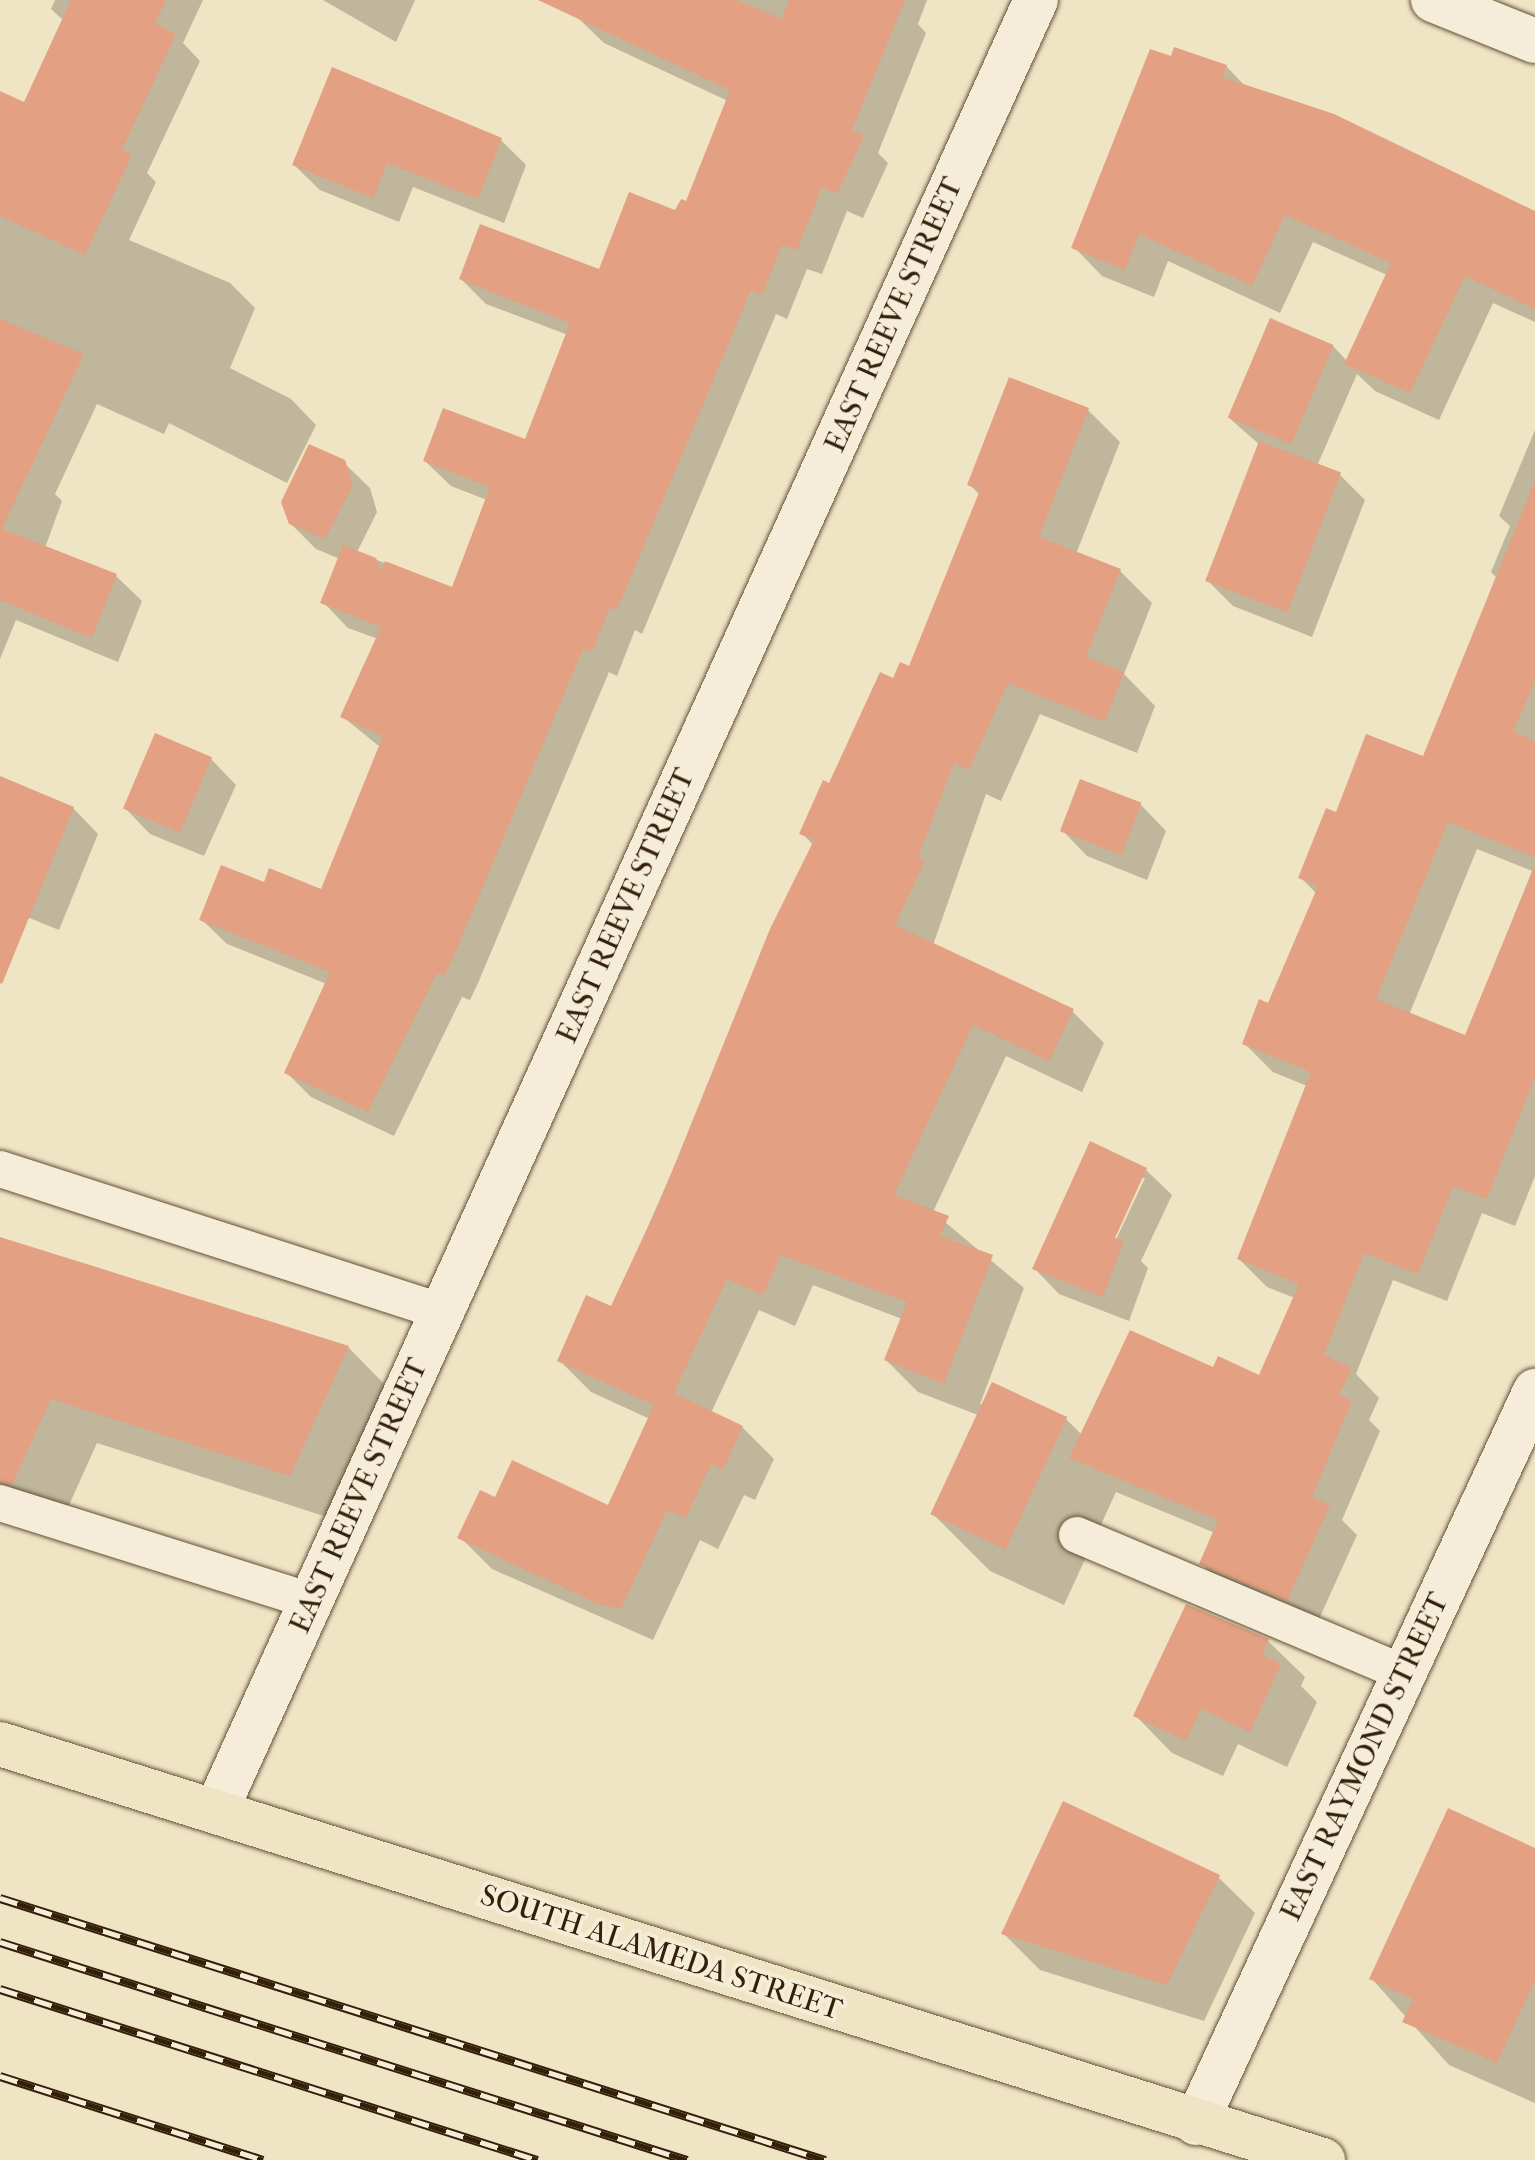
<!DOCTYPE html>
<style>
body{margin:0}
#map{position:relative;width:1535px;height:2160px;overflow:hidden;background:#efe4c4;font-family:"IM FELL French Canon",serif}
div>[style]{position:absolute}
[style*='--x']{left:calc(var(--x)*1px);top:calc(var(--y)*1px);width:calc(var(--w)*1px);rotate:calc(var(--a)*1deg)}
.shadow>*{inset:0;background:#0003}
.building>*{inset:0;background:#e3a082;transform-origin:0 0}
.roads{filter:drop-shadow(0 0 2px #635137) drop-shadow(0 0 2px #635137)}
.lane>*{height:36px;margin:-18px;padding:0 18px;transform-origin:18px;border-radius:18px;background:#f5edd9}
.street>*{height:44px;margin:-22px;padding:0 22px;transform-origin:22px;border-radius:22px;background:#f5edd9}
.primary>*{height:44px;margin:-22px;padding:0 22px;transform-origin:22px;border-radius:22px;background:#efe4c4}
.rail>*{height:9px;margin-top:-4.5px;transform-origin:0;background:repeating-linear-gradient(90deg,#f5edd9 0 18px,#342008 0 36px);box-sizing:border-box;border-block:2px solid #342008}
span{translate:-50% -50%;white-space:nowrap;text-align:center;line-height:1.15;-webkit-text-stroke:8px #f5edd9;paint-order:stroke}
.street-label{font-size:30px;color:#342008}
</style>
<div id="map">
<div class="shadow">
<i style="clip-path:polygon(55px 0,203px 0,183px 43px,200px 61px,147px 173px,156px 182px,129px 240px,230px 283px,255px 308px,230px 368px,291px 399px,316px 425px,287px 483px,169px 423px,164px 434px,97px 404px,55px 494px,62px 501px,45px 548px,116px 576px,142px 601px,118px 662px,16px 620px,0 659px,0 110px,25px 105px,64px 21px,51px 9px)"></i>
<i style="clip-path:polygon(323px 0,415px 0,396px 42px)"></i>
<i style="clip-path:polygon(586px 0,927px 0,918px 24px,926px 33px,878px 153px,888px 163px,863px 218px,847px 211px,822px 274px,807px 269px,787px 319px,776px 314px,642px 634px,635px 630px,617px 676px,609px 672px,478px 983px,470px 1000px,462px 997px,394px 1136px,311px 1097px,286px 1072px,327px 984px,227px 944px,201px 919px,265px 885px,322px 892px,380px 747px,343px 717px,378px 639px,348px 628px,323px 602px,340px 559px,316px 549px,290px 523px,343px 462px,370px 488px,377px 512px,357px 552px,453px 590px,487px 500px,451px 486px,425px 461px,526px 441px,568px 335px,486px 304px,461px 279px,600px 272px,688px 204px,728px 101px,604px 43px,578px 18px)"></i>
<i style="clip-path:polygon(1172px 59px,1226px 66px,1247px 88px,1535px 212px,1535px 322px,1493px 303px,1439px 420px,1375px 391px,1357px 374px,1317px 466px,1340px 475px,1365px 500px,1312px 637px,1233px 606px,1207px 580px,1260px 445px,1228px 417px,1333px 346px,1347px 361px,1387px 275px,1313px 242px,1280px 313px,1168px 261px,1154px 297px,1102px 276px,1074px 247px)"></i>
<i style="clip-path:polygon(501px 140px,526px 165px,504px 223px,413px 187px,399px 222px,320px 190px,294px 165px)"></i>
<i style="clip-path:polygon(evenodd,1088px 410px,1120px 442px,1076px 554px,1120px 571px,1152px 603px,1124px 674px,1155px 706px,1137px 753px,1040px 714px,1001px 801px,986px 794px,933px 945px,1072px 1011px,1104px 1043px,1082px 1092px,1006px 1056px,933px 1212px,1024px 1288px,980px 1404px,1066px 1419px,1082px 1435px,1214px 1369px,1260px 1378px,1295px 1298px,1267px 1287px,1239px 1259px,1307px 1086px,1273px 1072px,1244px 1043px,1269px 1006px,1316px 893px,1301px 878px,1337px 814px,1424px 758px,1496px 577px,1491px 572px,1510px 526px,1499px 516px,1535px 430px,1535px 1176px,1515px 1226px,1482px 1213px,1447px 1301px,1393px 1280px,1356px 1374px,1379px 1398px,1369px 1420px,1380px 1431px,1342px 1520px,1357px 1535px,1315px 1628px,1230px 1592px,1201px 1563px,1215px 1533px,1116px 1492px,1064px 1605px,990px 1571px,932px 1513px,978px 1415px,918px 1392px,886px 1360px,902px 1319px,813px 1285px,795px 1326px,759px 1310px,711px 1413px,742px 1427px,774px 1459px,755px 1500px,744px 1495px,718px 1549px,700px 1540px,653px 1640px,492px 1569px,460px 1537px,496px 1500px,609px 1507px,650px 1419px,591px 1392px,559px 1360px,612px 1309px,814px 846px,802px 833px,894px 680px,910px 669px,980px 495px,969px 484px,1088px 410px,1477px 849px,1532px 871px,1466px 1037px,1409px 1015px,1477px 849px)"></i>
<i style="clip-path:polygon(211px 759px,236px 785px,204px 856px,150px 834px,125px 808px)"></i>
<i style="clip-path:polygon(0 778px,73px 808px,98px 834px,59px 930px,0 906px)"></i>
<i style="clip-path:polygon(1141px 805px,1166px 831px,1147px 880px,1087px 856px,1062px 830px)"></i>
<i style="clip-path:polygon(evenodd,1146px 1170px,1172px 1195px,1141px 1261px,1148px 1268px,1129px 1321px,1059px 1294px,1034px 1268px,1146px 1170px,1141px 1178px,1145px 1178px,1112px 1248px,1109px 1246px,1141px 1178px)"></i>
<i style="clip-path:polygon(0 1240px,348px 1347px,393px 1393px,336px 1520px,97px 1443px,65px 1514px,0 1485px)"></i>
<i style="clip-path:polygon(1187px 1606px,1268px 1641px,1305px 1677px,1301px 1686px,1317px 1702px,1287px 1767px,1238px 1744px,1223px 1776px,1172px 1753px,1136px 1716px)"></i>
<i style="clip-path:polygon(1535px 1850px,1535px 2103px,1449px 2065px,1372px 1979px)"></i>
<i style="clip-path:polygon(1218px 1877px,1255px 1913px,1204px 2021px,1040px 1970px,1003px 1933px)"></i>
</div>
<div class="building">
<i style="clip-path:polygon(71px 0,166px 0,155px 24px,176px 34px,122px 150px,132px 155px,85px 255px,0 216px,0 91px,24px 102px)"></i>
<i style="clip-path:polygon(538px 0,736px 0,782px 19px,789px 0,905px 0,852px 130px,864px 136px,837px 194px,822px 187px,797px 250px,782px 245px,762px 295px,751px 290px,617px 610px,610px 607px,592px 652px,583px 649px,453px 958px,444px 976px,437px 973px,368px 1112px,284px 1073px,330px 972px,199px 920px,221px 865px,264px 882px,269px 868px,321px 889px,383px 736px,340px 717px,381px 627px,320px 603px,343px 545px,376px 558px,381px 572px,385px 561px,452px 587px,490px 487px,423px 461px,443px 408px,525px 439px,570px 323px,459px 279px,480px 224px,599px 269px,629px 192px,675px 210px,681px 199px,686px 201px,730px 90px)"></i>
<i style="clip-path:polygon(1174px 47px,1227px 65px,1222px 77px,1334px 114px,1535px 211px,1535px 309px,1465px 276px,1410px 393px,1344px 364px,1391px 263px,1285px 215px,1252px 286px,1139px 234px,1125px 270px,1071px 248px,1150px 49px,1171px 56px)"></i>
<i style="clip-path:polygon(332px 67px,502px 138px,478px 199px,387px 163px,373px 198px,292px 165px)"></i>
<i style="left:1270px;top:318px;width:69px;height:108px;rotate:23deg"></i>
<i style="clip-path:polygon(0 319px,84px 354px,2px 529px,117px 574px,92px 638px,0 600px)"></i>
<i style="clip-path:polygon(1009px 377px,1089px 408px,1039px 537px,1121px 569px,1086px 657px,1124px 672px,1105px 722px,1008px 683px,969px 770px,954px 763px,918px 857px,925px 861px,895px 925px,1074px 1009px,1049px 1061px,973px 1025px,894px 1195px,949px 1216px,940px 1236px,993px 1255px,944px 1384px,884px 1360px,907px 1302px,781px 1255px,763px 1295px,727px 1279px,674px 1393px,743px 1426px,723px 1470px,711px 1464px,686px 1518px,667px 1510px,621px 1609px,599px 1604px,457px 1538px,480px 1490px,495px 1497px,512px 1460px,608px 1505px,654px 1405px,557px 1361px,586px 1295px,611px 1306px,660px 1201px,770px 929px,814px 840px,799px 834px,823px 780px,829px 783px,880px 672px,893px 678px,900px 662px,909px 666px,980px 490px,967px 485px)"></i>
<i style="left:1259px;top:441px;width:88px;height:150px;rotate:21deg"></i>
<i style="clip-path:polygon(309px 444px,345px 460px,353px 485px,325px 539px,289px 524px,281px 502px)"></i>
<i style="clip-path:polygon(1535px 481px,1535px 681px,1513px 732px,1535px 741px,1535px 857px,1448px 822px,1376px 999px,1465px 1035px,1535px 865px,1535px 1077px,1487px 1199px,1453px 1186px,1418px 1274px,1364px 1253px,1324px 1355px,1352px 1368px,1339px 1395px,1352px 1401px,1312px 1497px,1330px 1505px,1287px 1601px,1199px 1564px,1218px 1520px,1069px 1458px,1130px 1330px,1213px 1367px,1218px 1356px,1259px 1375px,1299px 1284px,1237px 1259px,1311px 1072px,1242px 1044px,1259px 999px,1268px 1003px,1318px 886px,1298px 878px,1326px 808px,1336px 812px,1366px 734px,1423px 756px)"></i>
<i style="left:155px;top:733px;width:62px;height:82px;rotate:23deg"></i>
<i style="clip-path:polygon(0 776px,74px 807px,2px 984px,0 983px)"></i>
<i style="left:1080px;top:779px;width:66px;height:56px;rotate:21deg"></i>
<i style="clip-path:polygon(1090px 1141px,1147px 1168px,1115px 1238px,1124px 1241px,1103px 1297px,1032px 1269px)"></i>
<i style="clip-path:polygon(0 1237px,349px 1346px,290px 1476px,51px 1399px,12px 1485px,0 1483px)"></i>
<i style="left:992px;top:1382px;width:83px;height:146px;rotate:25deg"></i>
<i style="clip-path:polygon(1186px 1604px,1269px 1639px,1262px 1655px,1281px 1664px,1250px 1732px,1201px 1709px,1186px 1741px,1133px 1716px)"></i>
<i style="clip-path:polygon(1063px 1801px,1220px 1875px,1167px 1985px,1001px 1934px)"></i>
<i style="clip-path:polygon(1448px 1808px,1535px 1848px,1535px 1980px,1497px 2063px,1402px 2022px,1413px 1999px,1369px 1979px)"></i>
</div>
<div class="roads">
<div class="lane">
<i style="--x:0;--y:1169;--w:465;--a:17.9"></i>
<i style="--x:0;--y:1503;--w:326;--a:17.5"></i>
<i style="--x:1077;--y:1535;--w:355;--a:22.9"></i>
</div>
<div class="street">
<i style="--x:1433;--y:0;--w:110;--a:21.9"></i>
<i style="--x:216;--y:1811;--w:1988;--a:-65.64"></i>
<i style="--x:1196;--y:2123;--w:807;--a:-65.15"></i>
</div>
<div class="primary">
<i style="--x:0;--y:1744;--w:1387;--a:17.46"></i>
</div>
</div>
<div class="rail">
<i style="--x:0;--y:1898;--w:866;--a:17.62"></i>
<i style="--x:0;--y:1942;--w:721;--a:17.61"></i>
<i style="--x:0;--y:1989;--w:564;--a:17.66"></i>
<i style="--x:0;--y:2076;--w:276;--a:17.7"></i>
</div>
<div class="street-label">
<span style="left:894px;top:315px;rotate:-66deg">EAST REEVE STREET</span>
<span style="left:626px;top:906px;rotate:-66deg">EAST REEVE STREET</span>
<span style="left:359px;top:1496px;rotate:-66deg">EAST REEVE STREET</span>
<span style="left:1365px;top:1757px;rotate:-65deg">EAST RAYMOND STREET</span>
<span style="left:661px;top:1953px;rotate:18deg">SOUTH ALAMEDA STREET</span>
</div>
</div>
